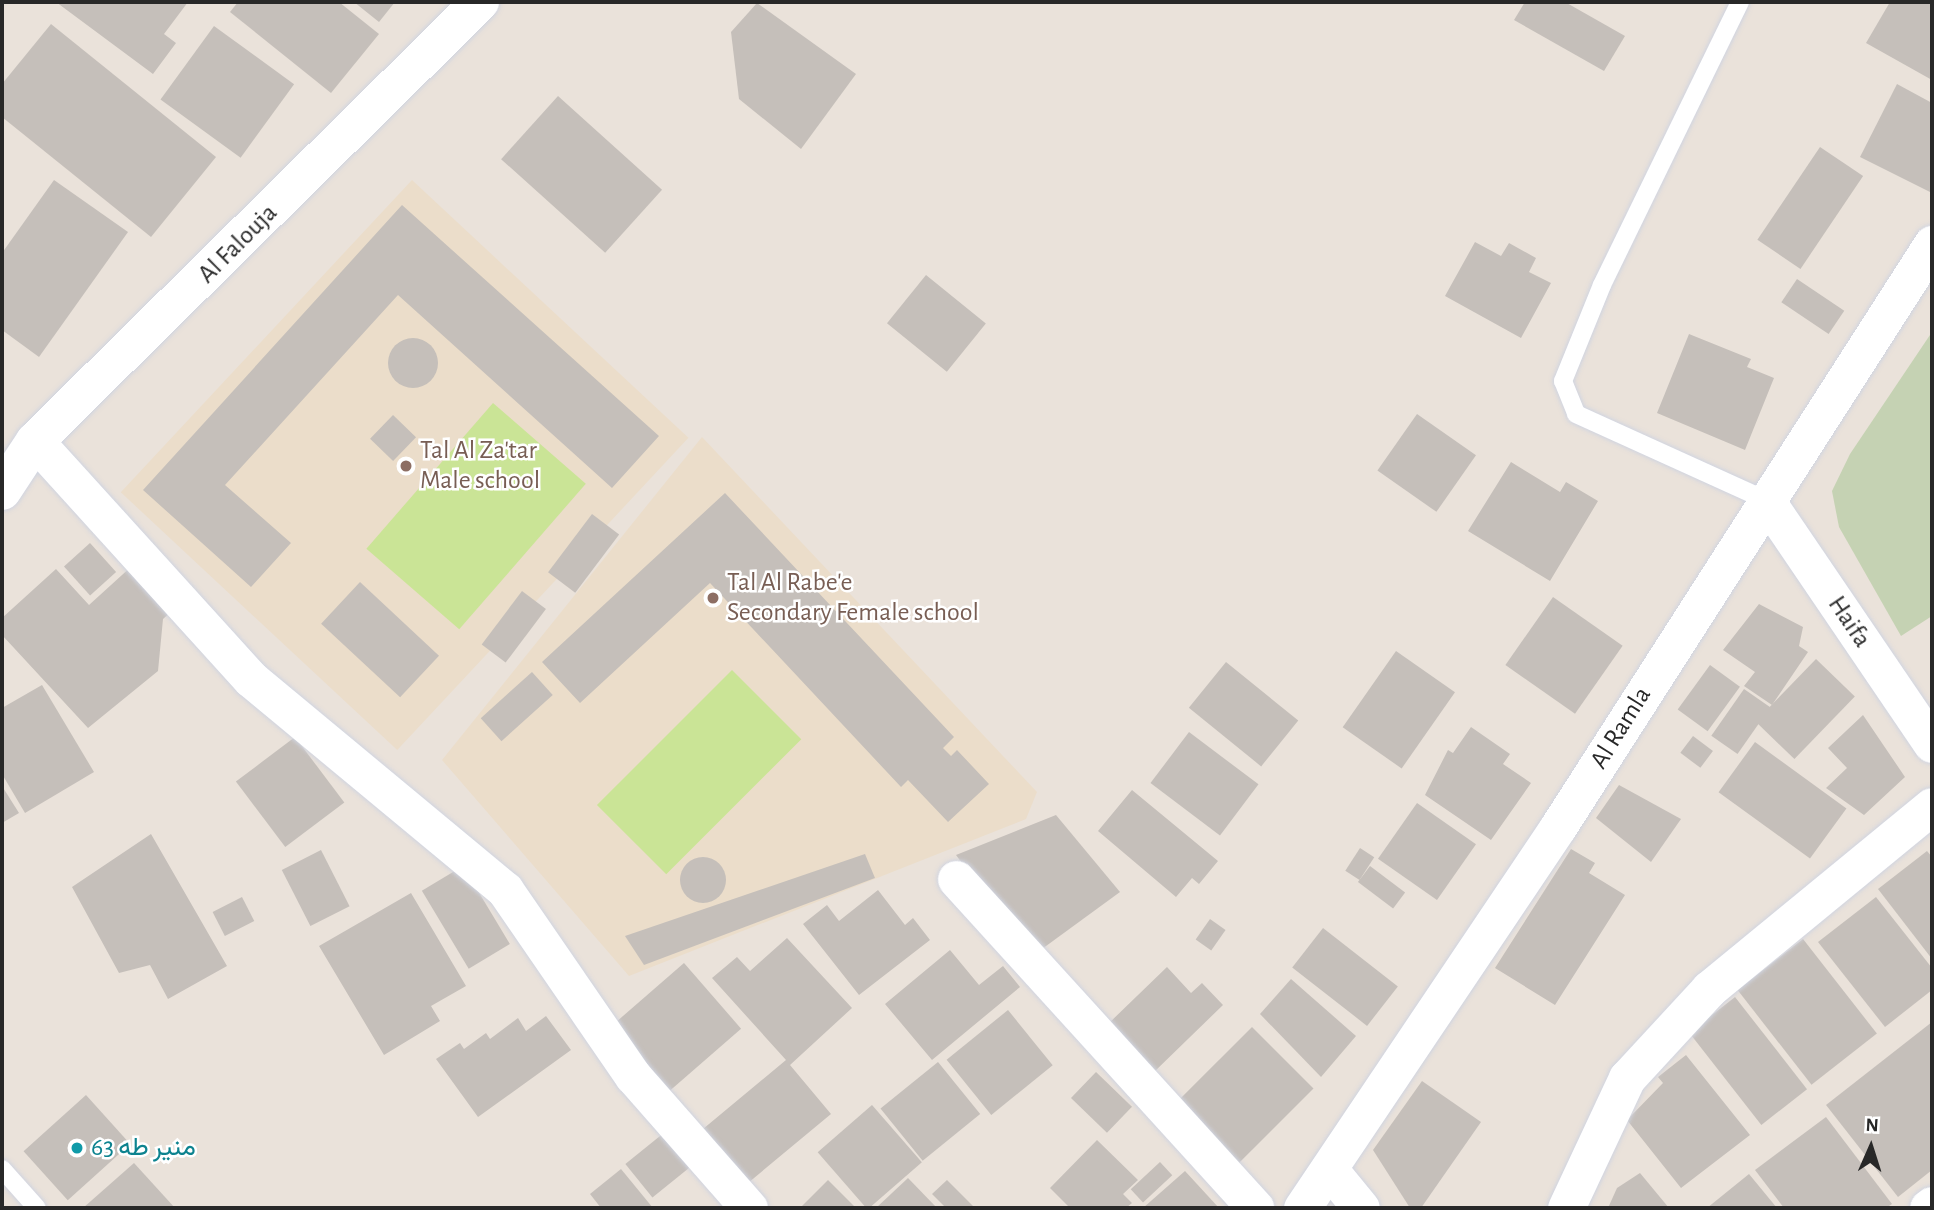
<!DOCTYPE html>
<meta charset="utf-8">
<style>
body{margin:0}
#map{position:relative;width:1934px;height:1210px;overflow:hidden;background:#eae2da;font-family:"Alegreya Sans",Vazirmatn,sans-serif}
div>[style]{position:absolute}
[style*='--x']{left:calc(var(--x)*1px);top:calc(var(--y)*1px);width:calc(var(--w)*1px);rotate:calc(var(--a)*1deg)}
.education>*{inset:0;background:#ebddca;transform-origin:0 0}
.cemetery>*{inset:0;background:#c5d2b3}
.pitch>*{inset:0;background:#cae496;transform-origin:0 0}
.building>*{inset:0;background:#c5bfba;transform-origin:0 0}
.round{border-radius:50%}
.roads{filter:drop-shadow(0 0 2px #d0d4e0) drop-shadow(0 0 2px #d0d4e0)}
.service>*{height:18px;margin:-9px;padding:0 9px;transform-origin:9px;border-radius:9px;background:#fff}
.minor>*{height:37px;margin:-18.5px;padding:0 18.5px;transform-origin:18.5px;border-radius:18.5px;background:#fff}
.secondary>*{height:38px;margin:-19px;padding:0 19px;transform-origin:19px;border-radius:19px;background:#fff}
.dots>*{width:19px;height:19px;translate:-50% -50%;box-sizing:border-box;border:4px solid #fff;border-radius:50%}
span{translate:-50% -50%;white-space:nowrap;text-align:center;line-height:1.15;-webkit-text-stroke:5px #fff;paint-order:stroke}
.street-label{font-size:26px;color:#282828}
.education-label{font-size:26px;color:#785e54}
.left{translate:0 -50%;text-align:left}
.culture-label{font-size:26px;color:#0d838f}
.frame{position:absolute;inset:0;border:4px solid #282828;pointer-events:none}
.north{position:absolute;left:1836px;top:1112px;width:70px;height:70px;-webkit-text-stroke:5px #fff;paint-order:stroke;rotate:3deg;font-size:19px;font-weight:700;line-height:28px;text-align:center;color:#282828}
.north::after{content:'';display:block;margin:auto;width:24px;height:32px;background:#282828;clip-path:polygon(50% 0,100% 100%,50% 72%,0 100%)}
</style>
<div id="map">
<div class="education">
<i style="left:412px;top:180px;width:378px;height:427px;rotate:43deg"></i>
<i style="clip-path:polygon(702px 437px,1037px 792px,1026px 819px,629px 976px,442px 760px)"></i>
</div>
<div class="cemetery">
<i style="clip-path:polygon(1932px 332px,1932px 616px,1901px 636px,1839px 527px,1832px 491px,1850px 454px)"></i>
</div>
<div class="pitch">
<i style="left:493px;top:403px;width:123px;height:193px;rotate:41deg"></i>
<i style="left:732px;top:670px;width:98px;height:191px;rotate:45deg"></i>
</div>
<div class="building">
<i style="clip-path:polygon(56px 2px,188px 2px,164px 34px,176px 43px,153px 74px)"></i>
<i style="clip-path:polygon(238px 2px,339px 2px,379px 34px,331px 93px,230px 12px)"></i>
<i style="clip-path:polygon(354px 2px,395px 2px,379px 22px)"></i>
<i style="clip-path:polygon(1525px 2px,1565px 2px,1625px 36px,1604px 71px,1514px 20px)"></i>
<i style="clip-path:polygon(1890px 2px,1932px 2px,1932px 80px,1866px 43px)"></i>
<i style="clip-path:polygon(757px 3px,856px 74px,801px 149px,739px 99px,731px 32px)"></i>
<i style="clip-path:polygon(51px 24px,216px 157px,151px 237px,2px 117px,2px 84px)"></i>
<i style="left:214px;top:26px;width:99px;height:91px;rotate:36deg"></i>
<i style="clip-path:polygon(1897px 84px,1932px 103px,1932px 193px,1860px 157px)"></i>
<i style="left:558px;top:96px;width:140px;height:85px;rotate:42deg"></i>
<i style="left:1820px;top:147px;width:52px;height:112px;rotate:34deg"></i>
<i style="clip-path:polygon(54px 180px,128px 232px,39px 357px,2px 330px,2px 253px)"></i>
<i style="clip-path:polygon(402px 205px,659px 436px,612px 488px,398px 295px,225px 485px,291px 543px,251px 587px,143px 490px)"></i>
<i style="clip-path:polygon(1475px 242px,1501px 256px,1509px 243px,1536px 258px,1529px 272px,1551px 283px,1521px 338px,1445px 296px)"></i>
<i style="left:926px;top:275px;width:77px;height:62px;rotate:39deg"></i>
<i style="left:1797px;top:279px;width:57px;height:28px;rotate:34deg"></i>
<i style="clip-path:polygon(1689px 334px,1751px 359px,1747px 367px,1774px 378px,1745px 450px,1657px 413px)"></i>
<i class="round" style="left:388px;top:338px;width:50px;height:50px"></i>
<i style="left:1417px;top:414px;width:72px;height:69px;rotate:35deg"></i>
<i style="left:393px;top:415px;width:32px;height:33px;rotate:44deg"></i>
<i style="clip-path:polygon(1511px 462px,1560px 492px,1566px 482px,1598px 501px,1550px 581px,1468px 531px)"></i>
<i style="clip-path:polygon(725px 493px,954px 737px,943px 748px,951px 756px,957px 750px,989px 784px,948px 822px,908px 780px,901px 787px,710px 583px,580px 703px,542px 662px)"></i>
<i style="left:592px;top:514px;width:34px;height:73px;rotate:37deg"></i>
<i style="left:90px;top:543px;width:39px;height:35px;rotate:48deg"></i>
<i style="clip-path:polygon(133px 565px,174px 609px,163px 619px,158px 671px,88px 728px,2px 635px,2px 618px,56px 569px,89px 605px)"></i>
<i style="left:360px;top:582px;width:108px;height:57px;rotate:43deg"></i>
<i style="left:522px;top:591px;width:30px;height:67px;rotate:37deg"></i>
<i style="left:1553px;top:597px;width:85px;height:83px;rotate:35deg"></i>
<i style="clip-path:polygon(1759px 604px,1803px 627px,1799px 646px,1808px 652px,1772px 705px,1744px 686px,1755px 672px,1723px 650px)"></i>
<i style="left:1396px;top:651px;width:72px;height:93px;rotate:35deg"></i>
<i style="left:1816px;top:659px;width:54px;height:87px;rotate:44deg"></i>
<i style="left:1226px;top:662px;width:93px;height:59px;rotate:39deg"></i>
<i style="left:1710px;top:665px;width:37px;height:55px;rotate:36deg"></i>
<i style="left:532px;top:672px;width:31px;height:69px;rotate:48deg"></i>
<i style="clip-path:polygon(42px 685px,94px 772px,25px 813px,2px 774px,2px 708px)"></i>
<i style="left:1744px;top:689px;width:32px;height:57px;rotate:35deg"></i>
<i style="clip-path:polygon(1863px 715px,1905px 777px,1864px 815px,1826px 788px,1847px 768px,1828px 748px)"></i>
<i style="clip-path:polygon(1471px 727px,1510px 754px,1503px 764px,1531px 783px,1491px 840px,1425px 795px,1448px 750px,1453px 753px)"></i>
<i style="left:1189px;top:732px;width:87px;height:64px;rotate:37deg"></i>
<i style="left:1693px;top:736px;width:25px;height:21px;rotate:37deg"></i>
<i style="left:295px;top:737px;width:82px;height:74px;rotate:53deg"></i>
<i style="left:1755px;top:742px;width:113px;height:62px;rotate:36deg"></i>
<i style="clip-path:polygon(1619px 785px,1681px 819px,1651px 862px,1596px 818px)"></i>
<i style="clip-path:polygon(2px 786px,19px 813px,2px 823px)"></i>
<i style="clip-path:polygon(1132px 790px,1218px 861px,1199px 884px,1192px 878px,1176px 897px,1098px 831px)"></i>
<i style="left:1417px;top:803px;width:72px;height:68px;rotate:35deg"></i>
<i style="clip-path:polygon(1056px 815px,1120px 892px,1031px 957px,956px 855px)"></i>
<i style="clip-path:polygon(151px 834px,227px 966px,168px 999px,150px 965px,119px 973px,72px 887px)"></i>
<i style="left:1360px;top:848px;width:17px;height:27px;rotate:33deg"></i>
<i style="clip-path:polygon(1571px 849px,1595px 863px,1589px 873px,1625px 895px,1555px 1005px,1495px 968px)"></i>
<i style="left:321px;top:850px;width:63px;height:44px;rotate:63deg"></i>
<i style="clip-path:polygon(1927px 851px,1932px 857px,1932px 959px,1878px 889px)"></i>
<i style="clip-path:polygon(865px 854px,875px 878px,644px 965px,625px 936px)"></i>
<i class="round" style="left:680px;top:857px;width:46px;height:46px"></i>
<i style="left:463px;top:866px;width:91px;height:48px;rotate:59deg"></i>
<i style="left:1370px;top:866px;width:44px;height:20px;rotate:37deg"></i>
<i style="clip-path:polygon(878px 890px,905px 925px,913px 918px,930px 940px,859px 995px,803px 924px,827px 905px,839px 921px)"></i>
<i style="clip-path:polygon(411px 893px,466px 986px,431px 1006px,440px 1021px,384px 1055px,319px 946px)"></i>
<i style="left:242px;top:897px;width:27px;height:33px;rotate:63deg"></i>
<i style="clip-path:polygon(1876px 897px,1932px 968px,1932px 990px,1885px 1027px,1818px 942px)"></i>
<i style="left:1210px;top:919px;width:19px;height:25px;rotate:35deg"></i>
<i style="left:1323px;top:928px;width:95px;height:50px;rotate:38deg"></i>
<i style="clip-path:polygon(787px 938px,852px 1008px,790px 1065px,831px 1114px,748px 1183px,703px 1129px,786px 1060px,712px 978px,737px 957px,750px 971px)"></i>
<i style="left:1803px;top:939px;width:120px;height:83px;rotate:52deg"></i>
<i style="clip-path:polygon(950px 950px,979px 985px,1003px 966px,1020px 987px,932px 1060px,885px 1004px)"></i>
<i style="left:684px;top:963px;width:87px;height:96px;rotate:49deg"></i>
<i style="clip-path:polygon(1167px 967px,1191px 993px,1202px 983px,1223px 1005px,1153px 1073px,1107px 1025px)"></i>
<i style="clip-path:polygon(1291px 979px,1356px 1036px,1321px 1077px,1260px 1014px)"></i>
<i style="left:1735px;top:997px;width:117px;height:58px;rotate:52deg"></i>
<i style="left:1008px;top:1010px;width:71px;height:79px;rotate:51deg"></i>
<i style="clip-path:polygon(546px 1016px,571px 1050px,478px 1117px,436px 1059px,460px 1043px,464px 1049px,486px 1033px,490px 1039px,518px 1018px,526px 1031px)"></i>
<i style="clip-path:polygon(1932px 1022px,1932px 1170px,1898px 1197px,1826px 1105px)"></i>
<i style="left:1252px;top:1027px;width:87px;height:115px;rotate:45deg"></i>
<i style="clip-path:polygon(1686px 1055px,1750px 1135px,1681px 1188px,1627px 1120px,1663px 1083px,1658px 1077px)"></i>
<i style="left:938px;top:1062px;width:67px;height:74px;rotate:51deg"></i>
<i style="left:1096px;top:1072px;width:50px;height:36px;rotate:44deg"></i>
<i style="clip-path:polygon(1422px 1081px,1481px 1122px,1421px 1208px,1410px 1208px,1373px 1150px)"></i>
<i style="left:86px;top:1095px;width:66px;height:84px;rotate:48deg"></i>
<i style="left:872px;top:1105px;width:76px;height:72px;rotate:49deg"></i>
<i style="clip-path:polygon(1826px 1117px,1892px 1204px,1886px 1208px,1784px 1208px,1755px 1170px)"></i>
<i style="left:665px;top:1132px;width:43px;height:51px;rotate:51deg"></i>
<i style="clip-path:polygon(1097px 1140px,1138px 1180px,1123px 1194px,1132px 1203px,1126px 1208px,1070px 1208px,1050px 1188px)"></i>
<i style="left:1160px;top:1162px;width:18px;height:40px;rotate:47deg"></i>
<i style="clip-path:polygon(134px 1163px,175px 1208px,83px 1208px)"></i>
<i style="clip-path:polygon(621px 1169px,653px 1208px,601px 1208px,590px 1194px)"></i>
<i style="clip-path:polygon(1185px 1171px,1219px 1208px,1143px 1208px)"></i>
<i style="clip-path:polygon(1640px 1173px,1669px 1208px,1608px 1208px,1617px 1188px)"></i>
<i style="clip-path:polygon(1749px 1174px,1777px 1208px,1707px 1208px)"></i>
<i style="clip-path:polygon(908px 1178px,937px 1208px,876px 1208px)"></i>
<i style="clip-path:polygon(828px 1180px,856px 1208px,800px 1208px)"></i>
<i style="clip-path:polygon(947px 1180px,975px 1208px,946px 1208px,932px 1194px)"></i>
</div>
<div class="roads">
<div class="service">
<i style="--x:1740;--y:2;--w:315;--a:116"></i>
<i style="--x:1602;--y:285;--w:104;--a:112.1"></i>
<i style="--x:1563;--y:381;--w:35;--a:68"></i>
<i style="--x:1576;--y:414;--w:209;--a:24.4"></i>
<i style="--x:2;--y:1169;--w:52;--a:48.1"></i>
</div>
<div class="minor">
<i style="--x:35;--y:441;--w:321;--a:47.8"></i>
<i style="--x:251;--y:679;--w:330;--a:39.7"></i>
<i style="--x:505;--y:890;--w:226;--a:55.5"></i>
<i style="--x:633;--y:1076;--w:176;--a:48.7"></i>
<i style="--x:1766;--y:500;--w:295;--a:55.8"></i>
<i style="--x:956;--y:879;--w:445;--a:47.7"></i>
<i style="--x:1329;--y:1169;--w:50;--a:50.6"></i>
<i style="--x:1302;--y:1208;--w:459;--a:-56.1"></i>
<i style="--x:1558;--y:827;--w:693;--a:-57.32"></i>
<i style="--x:1566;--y:1208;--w:144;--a:-64.9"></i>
<i style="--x:1627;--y:1078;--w:121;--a:-47.3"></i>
<i style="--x:1709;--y:989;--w:288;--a:-39.4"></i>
<i style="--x:1928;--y:1208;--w:5;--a:-37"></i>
</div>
<div class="secondary">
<i style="--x:2;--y:491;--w:60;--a:-56.6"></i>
<i style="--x:35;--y:441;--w:625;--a:-44.61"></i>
</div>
</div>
<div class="dots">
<i style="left:406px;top:466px;background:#8d6e63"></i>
<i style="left:713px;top:598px;background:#8d6e63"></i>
<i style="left:77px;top:1148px;background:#0f9aa8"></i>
</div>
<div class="street-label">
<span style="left:238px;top:244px;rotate:-45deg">Al Falouja</span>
<span style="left:1849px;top:622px;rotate:56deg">Haifa</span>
<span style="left:1621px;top:728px;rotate:-58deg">Al Ramla</span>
</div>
<div class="education-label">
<span class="left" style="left:420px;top:466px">Tal Al Za'tar<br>Male school</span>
<span class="left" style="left:727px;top:598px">Tal Al Rabe'e<br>Secondary Female school</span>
</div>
<div class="culture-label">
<span class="left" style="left:91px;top:1148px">منير طه 63</span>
</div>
<div class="frame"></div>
<div class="north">N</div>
</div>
